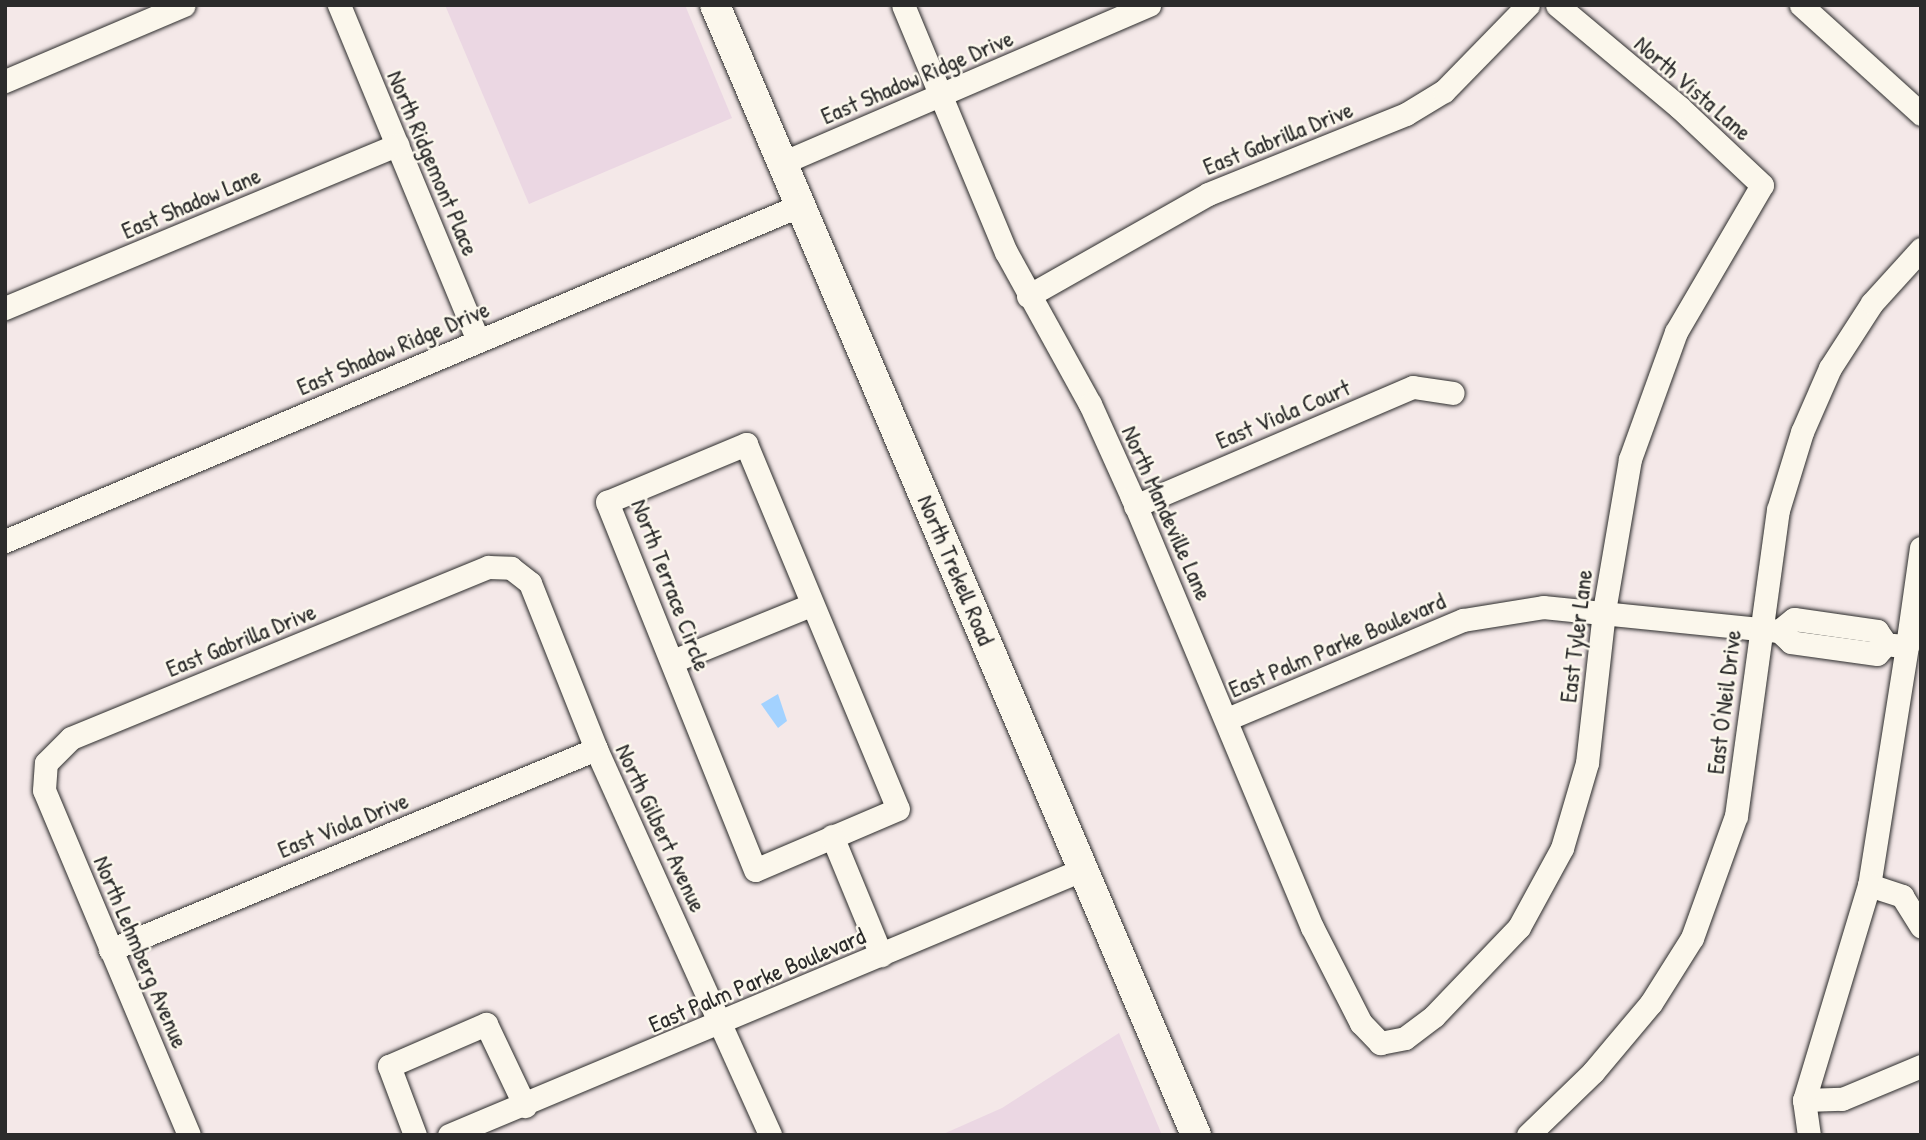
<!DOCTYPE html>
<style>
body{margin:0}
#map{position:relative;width:1926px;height:1140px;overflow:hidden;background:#f4e8e8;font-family:"Patrick Hand",sans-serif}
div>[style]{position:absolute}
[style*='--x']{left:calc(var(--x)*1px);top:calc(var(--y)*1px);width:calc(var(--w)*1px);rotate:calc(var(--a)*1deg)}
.built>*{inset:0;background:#ebd7e3}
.water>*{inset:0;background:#a3d2ff}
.roads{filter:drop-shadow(0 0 2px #2b2b2b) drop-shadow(0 0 2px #2b2b2b)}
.minor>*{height:23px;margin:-11.5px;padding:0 11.5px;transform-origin:11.5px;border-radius:11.5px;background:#fbf7ec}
.major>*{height:30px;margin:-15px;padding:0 15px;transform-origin:15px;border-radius:15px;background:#fbf7ec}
span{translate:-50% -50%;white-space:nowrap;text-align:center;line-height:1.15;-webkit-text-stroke:5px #fbf7ec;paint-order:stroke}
.street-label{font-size:24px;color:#2b2b2b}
.frame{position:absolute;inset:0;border:7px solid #2b2b2b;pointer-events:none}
</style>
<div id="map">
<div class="built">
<i style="clip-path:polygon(445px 5px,685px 5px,732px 118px,529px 204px)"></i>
<i style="clip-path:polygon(1119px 1033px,1162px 1135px,941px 1135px,1002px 1108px)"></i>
</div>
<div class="water">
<i style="clip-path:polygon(778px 694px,787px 721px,778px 728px,761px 704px)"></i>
</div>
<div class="roads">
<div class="minor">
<i style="--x:339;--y:5;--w:363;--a:67.5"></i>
<i style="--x:903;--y:5;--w:268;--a:67.4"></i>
<i style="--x:1006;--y:252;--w:174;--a:61.1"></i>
<i style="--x:1090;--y:404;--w:102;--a:65.7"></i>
<i style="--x:1132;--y:497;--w:466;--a:67.3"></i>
<i style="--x:1312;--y:927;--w:108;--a:63"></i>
<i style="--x:1361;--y:1023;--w:28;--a:46"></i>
<i style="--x:1380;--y:1043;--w:25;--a:-11"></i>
<i style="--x:1405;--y:1038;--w:36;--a:-37"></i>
<i style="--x:1434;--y:1016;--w:123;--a:-46.3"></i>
<i style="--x:1519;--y:927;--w:90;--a:-61.4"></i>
<i style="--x:1562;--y:848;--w:89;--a:-73.6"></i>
<i style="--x:1587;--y:763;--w:153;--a:-83.6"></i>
<i style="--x:1604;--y:611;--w:154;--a:-80.3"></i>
<i style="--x:1630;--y:459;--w:135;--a:-70.1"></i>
<i style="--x:1676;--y:332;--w:170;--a:-59.7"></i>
<i style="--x:1762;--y:185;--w:114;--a:-136.8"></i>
<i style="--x:1679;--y:107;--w:159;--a:-140.1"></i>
<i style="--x:1801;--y:5;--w:162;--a:42.2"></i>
<i style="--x:5;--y:81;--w:194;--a:-23"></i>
<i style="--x:782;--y:163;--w:400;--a:-23.3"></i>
<i style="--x:1028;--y:296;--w:207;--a:-29.5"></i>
<i style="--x:1208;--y:194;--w:214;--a:-22"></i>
<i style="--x:1406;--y:114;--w:44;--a:-31.2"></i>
<i style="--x:1444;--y:91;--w:120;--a:-45.7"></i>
<i style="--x:5;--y:308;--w:425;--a:-22.6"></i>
<i style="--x:746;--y:444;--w:395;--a:67.4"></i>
<i style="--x:898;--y:809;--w:155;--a:156.9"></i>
<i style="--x:755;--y:870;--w:397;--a:-111.9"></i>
<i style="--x:607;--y:502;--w:151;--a:-22.6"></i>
<i style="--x:1135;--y:506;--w:302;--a:-23.2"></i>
<i style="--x:1413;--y:387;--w:40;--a:8.5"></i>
<i style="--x:5;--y:541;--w:864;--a:-22.89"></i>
<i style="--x:1893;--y:645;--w:14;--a:4"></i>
<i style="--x:1907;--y:646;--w:99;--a:-81.9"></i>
<i style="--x:1907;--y:646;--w:242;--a:99"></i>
<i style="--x:1869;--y:885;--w:225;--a:106.8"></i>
<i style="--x:1804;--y:1100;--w:38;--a:-2"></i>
<i style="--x:1842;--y:1099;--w:86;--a:-22.7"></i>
<i style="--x:673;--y:661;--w:149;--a:-22.1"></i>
<i style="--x:1227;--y:719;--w:256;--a:-22.8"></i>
<i style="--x:1463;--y:620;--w:81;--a:-9.2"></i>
<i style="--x:1543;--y:607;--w:237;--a:5.8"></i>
<i style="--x:1779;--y:631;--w:19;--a:-39"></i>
<i style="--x:1794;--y:619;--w:84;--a:8.2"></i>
<i style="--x:1877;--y:631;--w:16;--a:55"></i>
<i style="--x:1886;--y:644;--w:13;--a:132"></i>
<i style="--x:1877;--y:654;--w:87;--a:-172.1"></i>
<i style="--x:1791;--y:642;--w:16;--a:-137"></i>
<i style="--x:832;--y:836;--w:129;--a:67.6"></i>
<i style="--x:1869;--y:885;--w:35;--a:18"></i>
<i style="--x:1902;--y:896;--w:36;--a:58"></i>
<i style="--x:110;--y:950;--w:526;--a:-22.47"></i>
<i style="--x:1804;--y:1100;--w:35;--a:82"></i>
<i style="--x:189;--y:1135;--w:374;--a:-112.8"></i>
<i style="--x:44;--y:790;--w:27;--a:-86"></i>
<i style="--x:46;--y:763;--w:35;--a:-45"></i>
<i style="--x:71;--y:738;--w:451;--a:-22.3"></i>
<i style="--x:488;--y:567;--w:23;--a:2"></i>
<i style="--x:511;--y:568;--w:24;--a:38"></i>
<i style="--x:530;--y:583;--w:179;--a:68.3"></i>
<i style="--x:596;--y:749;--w:423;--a:65.7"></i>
<i style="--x:415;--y:1135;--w:74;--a:-110.6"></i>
<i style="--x:389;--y:1066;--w:106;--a:-23.4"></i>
<i style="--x:486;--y:1024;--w:91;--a:64.6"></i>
<i style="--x:449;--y:1135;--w:688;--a:-22.73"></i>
<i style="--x:1528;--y:1135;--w:91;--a:-44.1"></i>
<i style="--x:1593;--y:1072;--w:90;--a:-50"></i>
<i style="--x:1651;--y:1003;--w:77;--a:-57.8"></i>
<i style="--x:1692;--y:938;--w:130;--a:-70.2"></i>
<i style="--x:1736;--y:816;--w:309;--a:-82.2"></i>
<i style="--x:1778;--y:510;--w:82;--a:-72.9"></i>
<i style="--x:1802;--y:432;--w:70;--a:-66.4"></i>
<i style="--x:1830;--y:368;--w:77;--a:-57.1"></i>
<i style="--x:1872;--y:303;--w:73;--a:-47.8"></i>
</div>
<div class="major">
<i style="--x:715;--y:5;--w:1228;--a:66.94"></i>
</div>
</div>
<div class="street-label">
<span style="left:917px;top:77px;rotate:-23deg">East Shadow Ridge Drive</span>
<span style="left:1693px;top:88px;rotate:41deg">North Vista Lane</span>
<span style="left:1278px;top:138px;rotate:-22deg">East Gabrilla Drive</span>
<span style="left:433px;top:163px;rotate:67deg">North Ridgemont Place</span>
<span style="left:191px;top:203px;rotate:-23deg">East Shadow Lane</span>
<span style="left:393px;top:348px;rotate:-23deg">East Shadow Ridge Drive</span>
<span style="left:1283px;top:414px;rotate:-23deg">East Viola Court</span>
<span style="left:1167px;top:513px;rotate:66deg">North Mandeville Lane</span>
<span style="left:956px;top:570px;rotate:67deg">North Trekell Road</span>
<span style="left:671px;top:585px;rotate:69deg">North Terrace Circle</span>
<span style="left:1576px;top:636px;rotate:-83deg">East Tyler Lane</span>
<span style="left:241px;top:640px;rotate:-22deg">East Gabrilla Drive</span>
<span style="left:1337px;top:645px;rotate:-23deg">East Palm Parke Boulevard</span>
<span style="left:1724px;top:702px;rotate:-83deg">East O'Neil Drive</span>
<span style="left:343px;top:825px;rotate:-22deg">East Viola Drive</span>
<span style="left:661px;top:828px;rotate:65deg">North Gilbert Avenue</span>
<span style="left:141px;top:952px;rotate:67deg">North Lehmberg Avenue</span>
<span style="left:757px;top:980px;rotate:-23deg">East Palm Parke Boulevard</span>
</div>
<div class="frame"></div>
</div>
